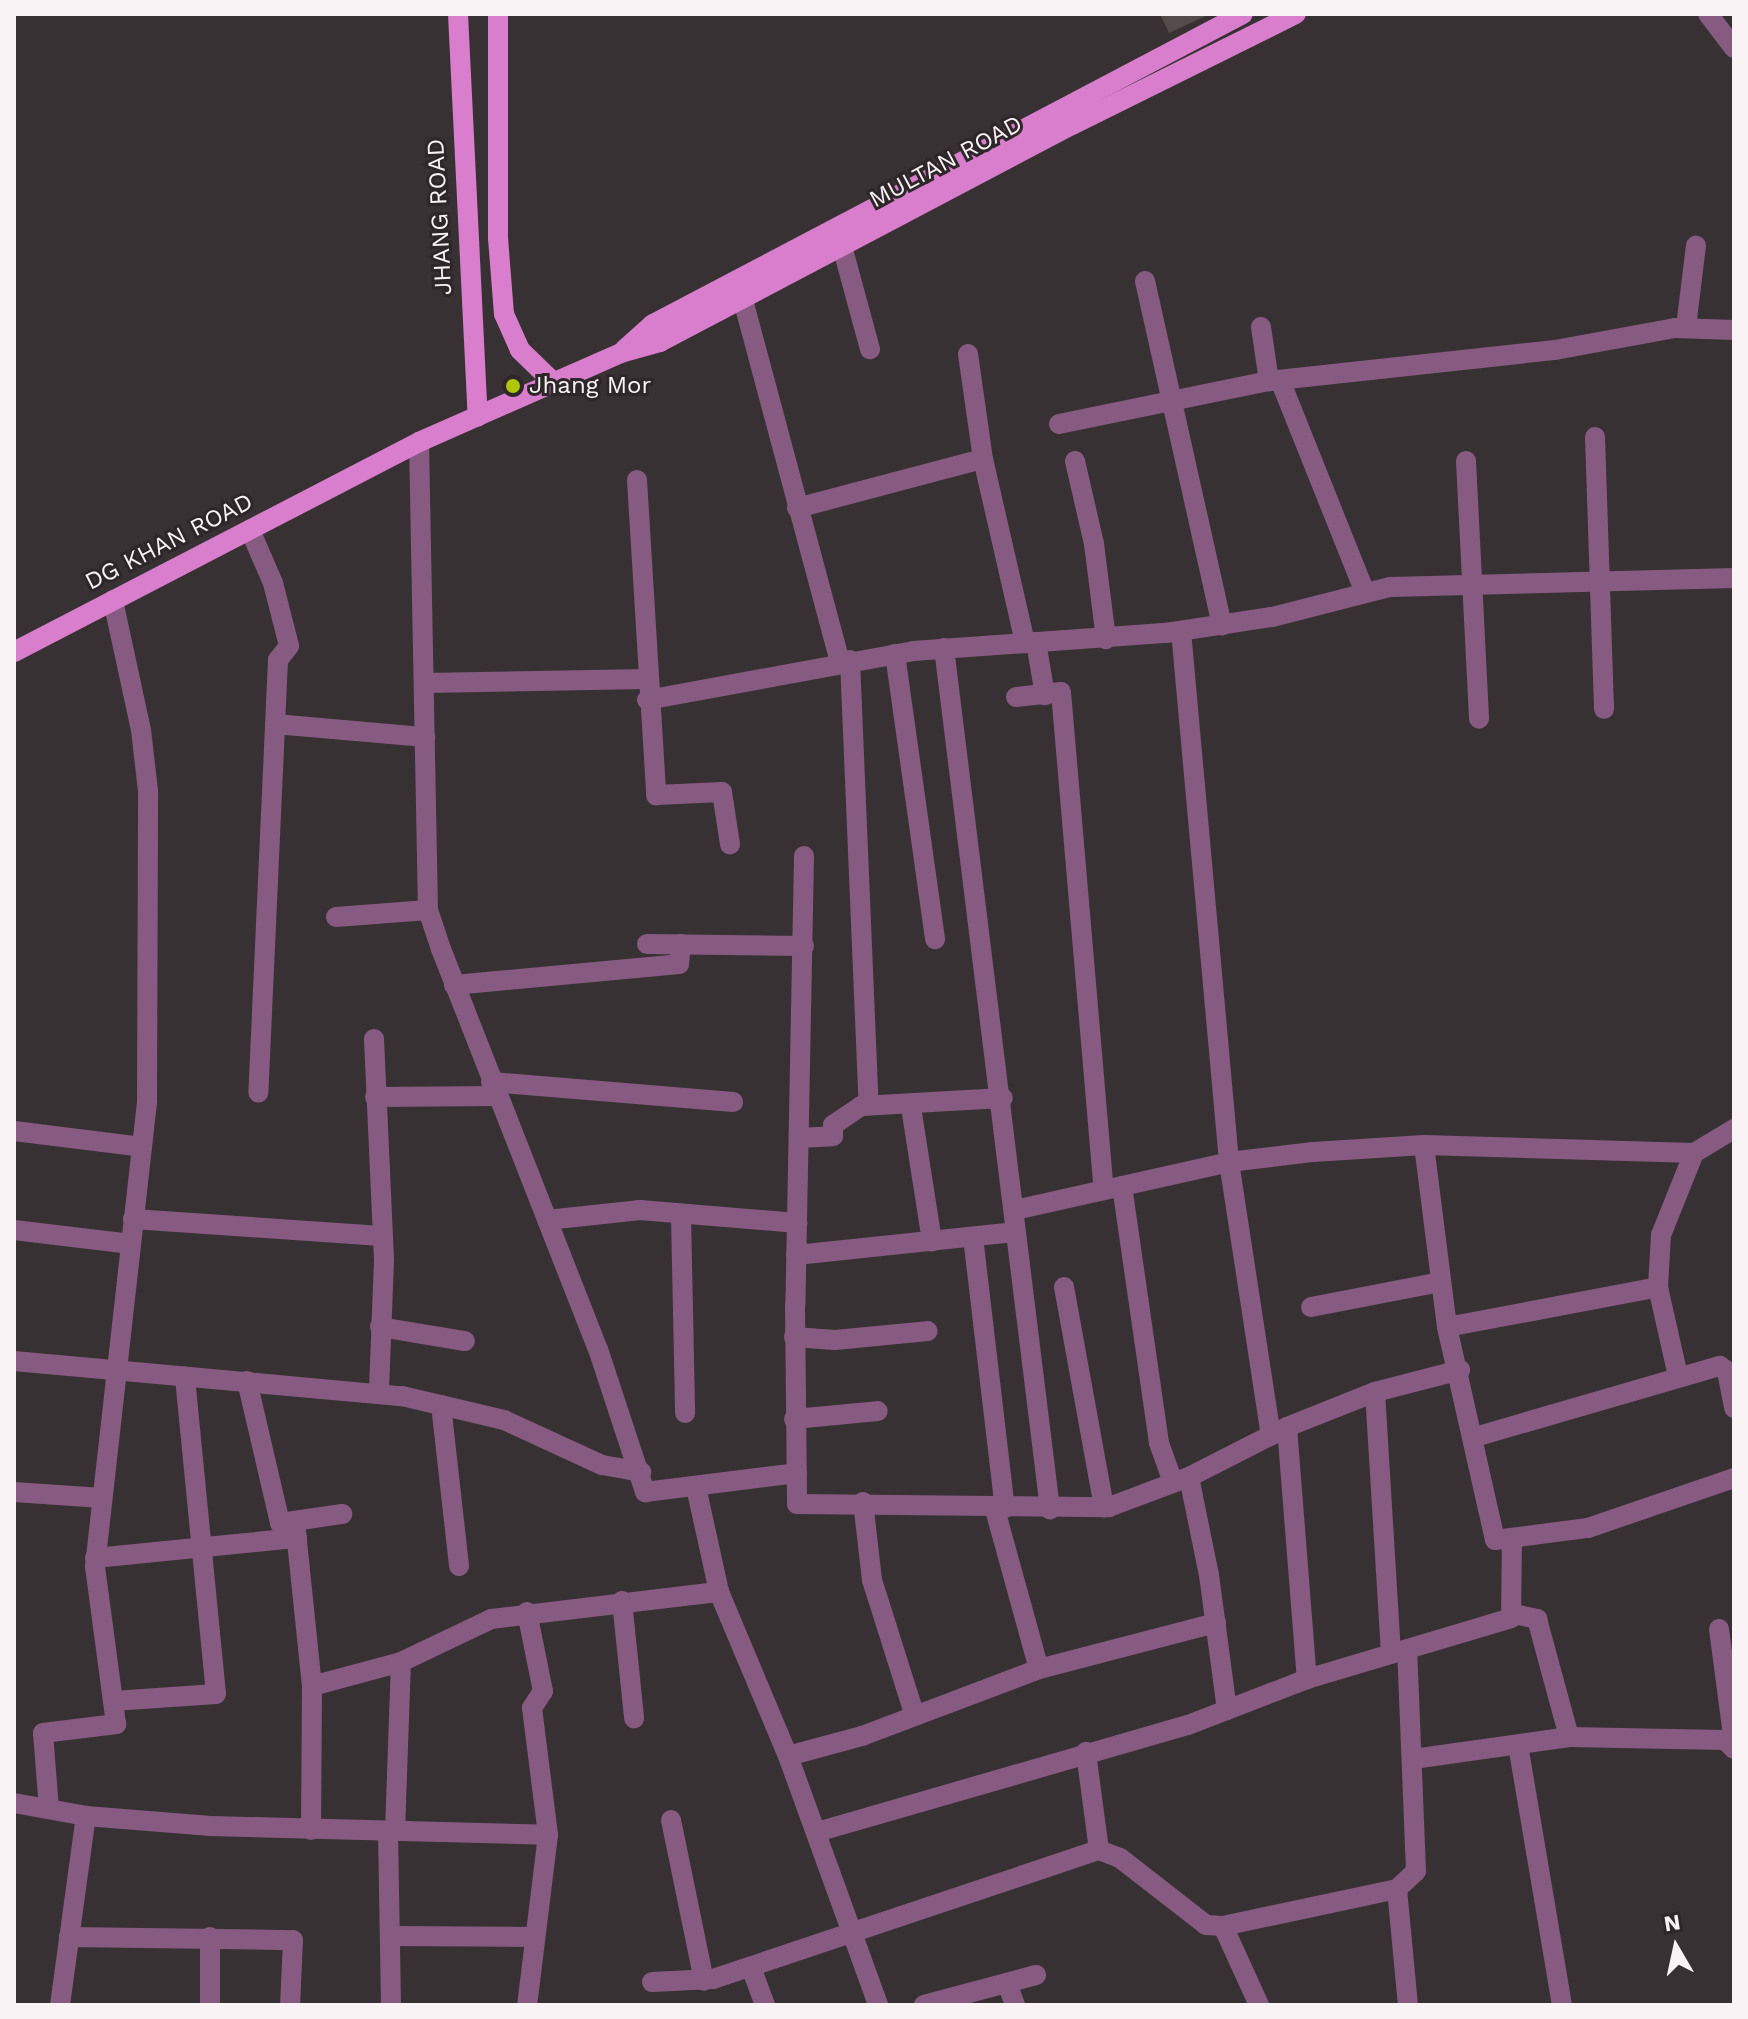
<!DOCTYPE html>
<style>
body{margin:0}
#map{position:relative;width:1748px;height:2019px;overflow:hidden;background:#383133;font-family:"Work Sans",sans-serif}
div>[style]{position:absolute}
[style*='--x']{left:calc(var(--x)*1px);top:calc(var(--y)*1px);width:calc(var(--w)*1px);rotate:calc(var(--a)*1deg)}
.building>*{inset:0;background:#544b4b}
.minor>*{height:20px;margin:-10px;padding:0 10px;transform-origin:10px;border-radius:10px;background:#875b81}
.primary>*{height:20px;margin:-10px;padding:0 10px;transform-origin:10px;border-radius:10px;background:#d97ecd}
.dots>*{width:22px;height:22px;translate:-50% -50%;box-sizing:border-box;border:4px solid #2e2729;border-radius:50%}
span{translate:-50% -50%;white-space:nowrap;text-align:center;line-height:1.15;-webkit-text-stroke:6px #2e2729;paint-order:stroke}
.street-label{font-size:24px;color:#f9f3f5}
.poi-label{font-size:24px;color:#f9f3f5}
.left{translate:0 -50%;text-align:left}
.frame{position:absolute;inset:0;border:16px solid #f9f3f5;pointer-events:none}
.north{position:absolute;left:1636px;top:1907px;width:80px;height:80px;-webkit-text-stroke:6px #2e2729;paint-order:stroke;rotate:351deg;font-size:22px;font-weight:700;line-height:32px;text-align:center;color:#f9f3f5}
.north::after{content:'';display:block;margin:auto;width:28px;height:36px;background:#f9f3f5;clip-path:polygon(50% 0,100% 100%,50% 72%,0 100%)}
</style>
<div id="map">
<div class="building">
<i style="clip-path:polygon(1160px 14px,1210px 14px,1169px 33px)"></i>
</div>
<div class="minor">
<i style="--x:1708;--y:14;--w:43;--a:52.6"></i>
<i style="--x:842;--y:246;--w:107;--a:74.8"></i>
<i style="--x:1145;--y:281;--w:353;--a:77.4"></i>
<i style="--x:743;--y:300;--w:375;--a:75"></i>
<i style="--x:1261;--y:327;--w:55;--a:81.6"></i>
<i style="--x:1686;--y:327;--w:82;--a:-83"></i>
<i style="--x:968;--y:354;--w:106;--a:81.9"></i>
<i style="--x:983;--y:459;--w:189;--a:77.1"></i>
<i style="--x:1280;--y:380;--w:228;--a:68.2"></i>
<i style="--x:1059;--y:424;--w:214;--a:-11.6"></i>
<i style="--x:1269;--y:381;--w:288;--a:-6.2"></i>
<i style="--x:1555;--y:350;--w:122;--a:-10.4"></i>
<i style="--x:1675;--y:328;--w:59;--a:1.9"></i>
<i style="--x:1595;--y:437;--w:272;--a:88.1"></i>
<i style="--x:419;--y:442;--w:468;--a:88.9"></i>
<i style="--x:428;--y:910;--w:41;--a:71.6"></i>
<i style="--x:441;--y:949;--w:430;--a:68.6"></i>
<i style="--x:598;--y:1349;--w:151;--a:71.8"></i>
<i style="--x:645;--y:1492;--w:153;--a:-7.1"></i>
<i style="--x:1075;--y:461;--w:85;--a:77.1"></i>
<i style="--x:1094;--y:544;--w:96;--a:82.8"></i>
<i style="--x:1466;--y:461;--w:258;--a:87.1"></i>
<i style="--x:637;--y:480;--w:316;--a:86.5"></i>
<i style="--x:656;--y:795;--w:66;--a:-2.6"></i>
<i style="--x:722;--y:792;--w:53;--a:81.3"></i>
<i style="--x:797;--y:508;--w:192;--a:-14.8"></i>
<i style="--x:250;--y:530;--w:58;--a:66.5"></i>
<i style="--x:273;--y:583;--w:65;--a:75.7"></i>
<i style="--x:289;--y:646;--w:18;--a:128"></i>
<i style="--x:278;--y:660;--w:433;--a:92.6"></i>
<i style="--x:1181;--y:631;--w:533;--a:84.83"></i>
<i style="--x:1229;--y:1162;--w:277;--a:81.3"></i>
<i style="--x:1036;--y:642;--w:54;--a:80.4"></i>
<i style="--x:944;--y:648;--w:868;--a:82.98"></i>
<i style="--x:895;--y:654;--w:288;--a:82"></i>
<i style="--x:850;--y:660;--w:446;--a:87.6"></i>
<i style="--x:424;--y:683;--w:223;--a:-1"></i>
<i style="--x:1016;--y:697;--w:45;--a:-6.3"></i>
<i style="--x:1061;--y:692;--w:500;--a:85.1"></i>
<i style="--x:647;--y:700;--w:270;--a:-10.4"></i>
<i style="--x:913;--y:651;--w:254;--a:-4.1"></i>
<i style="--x:1166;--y:633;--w:107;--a:-8.6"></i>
<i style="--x:1272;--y:617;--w:122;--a:-14.3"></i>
<i style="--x:1390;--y:587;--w:344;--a:-1.5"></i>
<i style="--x:275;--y:724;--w:151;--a:5"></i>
<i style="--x:804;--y:856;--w:449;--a:91.1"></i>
<i style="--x:795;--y:1305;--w:199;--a:89.4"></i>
<i style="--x:797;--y:1504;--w:312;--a:0.6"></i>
<i style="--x:1109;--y:1507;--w:85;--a:-20.6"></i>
<i style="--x:1189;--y:1477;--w:110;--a:-27"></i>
<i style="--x:1287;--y:1427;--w:95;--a:-21.7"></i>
<i style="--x:1375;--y:1392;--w:88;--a:-14.5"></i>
<i style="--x:336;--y:917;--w:92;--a:-4.4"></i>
<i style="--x:647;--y:944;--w:157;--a:0.7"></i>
<i style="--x:454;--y:985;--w:226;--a:-5.3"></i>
<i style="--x:679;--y:964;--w:20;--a:-84"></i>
<i style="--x:374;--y:1039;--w:221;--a:87.4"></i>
<i style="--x:384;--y:1260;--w:132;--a:92.2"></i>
<i style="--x:491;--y:1082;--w:243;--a:4.7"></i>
<i style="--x:375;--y:1097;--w:121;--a:-0.5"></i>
<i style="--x:911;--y:1107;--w:136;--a:81.1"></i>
<i style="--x:14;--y:1131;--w:129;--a:7.1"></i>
<i style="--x:799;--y:1138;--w:34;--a:-3"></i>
<i style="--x:833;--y:1136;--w:11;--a:-90"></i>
<i style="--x:833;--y:1125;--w:34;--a:-34"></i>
<i style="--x:861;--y:1106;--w:142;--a:-3.2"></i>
<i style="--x:1424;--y:1145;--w:183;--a:82.8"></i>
<i style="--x:1447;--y:1327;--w:218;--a:77.3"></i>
<i style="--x:1495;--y:1540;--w:94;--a:-7.4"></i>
<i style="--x:1588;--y:1528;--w:154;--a:-18.9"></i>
<i style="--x:1122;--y:1186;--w:260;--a:81.8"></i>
<i style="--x:1159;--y:1443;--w:41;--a:70.3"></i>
<i style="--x:1015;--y:1210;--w:219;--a:-12.6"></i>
<i style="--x:1229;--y:1162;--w:85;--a:-6.8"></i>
<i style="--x:1313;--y:1152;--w:111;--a:-3.6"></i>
<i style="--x:1424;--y:1145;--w:270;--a:1.7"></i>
<i style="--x:1694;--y:1153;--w:47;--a:-31"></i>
<i style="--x:681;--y:1216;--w:197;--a:88.8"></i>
<i style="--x:133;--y:1219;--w:249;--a:3.9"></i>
<i style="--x:547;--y:1220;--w:94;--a:-6.1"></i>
<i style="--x:640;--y:1210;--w:158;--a:4.7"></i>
<i style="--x:14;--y:1230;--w:118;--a:6.8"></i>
<i style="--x:973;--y:1237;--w:273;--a:83.3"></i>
<i style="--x:796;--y:1255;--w:219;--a:-6"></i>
<i style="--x:1064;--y:1287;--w:224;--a:79.7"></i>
<i style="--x:1311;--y:1307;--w:132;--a:-10.9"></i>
<i style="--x:380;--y:1327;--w:86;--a:9.4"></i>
<i style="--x:1447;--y:1327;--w:215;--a:-10.7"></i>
<i style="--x:794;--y:1337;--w:41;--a:4.2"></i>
<i style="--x:835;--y:1340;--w:93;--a:-5.5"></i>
<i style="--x:14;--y:1361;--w:390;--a:5.2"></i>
<i style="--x:402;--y:1396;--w:105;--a:13.2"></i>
<i style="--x:504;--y:1420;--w:108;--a:24.7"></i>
<i style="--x:602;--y:1465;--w:40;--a:10"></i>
<i style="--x:1678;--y:1376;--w:91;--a:-102.7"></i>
<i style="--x:1658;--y:1287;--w:52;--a:-86.7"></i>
<i style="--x:1661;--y:1235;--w:88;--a:-68.1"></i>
<i style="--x:247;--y:1381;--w:146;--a:76.9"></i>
<i style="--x:280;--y:1523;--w:63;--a:-8.3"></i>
<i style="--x:1375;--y:1392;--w:262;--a:86.5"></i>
<i style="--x:441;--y:1405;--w:162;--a:83.6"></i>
<i style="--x:794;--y:1419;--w:84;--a:-5.4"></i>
<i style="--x:1287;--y:1427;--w:253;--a:85.5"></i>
<i style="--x:1475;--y:1437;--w:255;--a:-16.2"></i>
<i style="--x:1720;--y:1366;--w:9;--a:36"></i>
<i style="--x:1727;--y:1371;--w:38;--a:79"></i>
<i style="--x:1189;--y:1477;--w:100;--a:78.5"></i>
<i style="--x:1209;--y:1575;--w:136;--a:82.4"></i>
<i style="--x:696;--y:1487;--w:107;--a:77.6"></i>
<i style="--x:719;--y:1592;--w:178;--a:67.2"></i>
<i style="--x:788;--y:1756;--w:265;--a:70.1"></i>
<i style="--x:14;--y:1492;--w:88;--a:3.9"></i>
<i style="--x:863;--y:1502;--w:79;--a:83.4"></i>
<i style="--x:872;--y:1580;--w:139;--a:72.5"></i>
<i style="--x:994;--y:1506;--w:169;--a:74.6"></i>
<i style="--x:295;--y:1522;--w:165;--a:84.1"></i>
<i style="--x:312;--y:1686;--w:144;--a:90.4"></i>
<i style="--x:95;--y:1558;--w:203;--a:-5.7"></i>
<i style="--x:622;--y:1601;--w:118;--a:84.1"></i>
<i style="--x:527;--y:1612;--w:81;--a:78.6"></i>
<i style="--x:543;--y:1691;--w:20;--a:123"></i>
<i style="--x:532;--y:1708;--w:128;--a:82.8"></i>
<i style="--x:548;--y:1835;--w:171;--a:97"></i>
<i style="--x:1514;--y:1614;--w:24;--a:12"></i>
<i style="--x:1537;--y:1619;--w:122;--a:74.8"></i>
<i style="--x:1719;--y:1629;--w:115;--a:82.5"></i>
<i style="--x:312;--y:1686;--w:92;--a:-15.1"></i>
<i style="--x:401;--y:1662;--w:100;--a:-25.5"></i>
<i style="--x:491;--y:1619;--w:230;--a:-6.8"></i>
<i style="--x:113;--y:1701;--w:103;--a:-3.9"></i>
<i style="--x:216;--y:1694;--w:319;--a:-95.6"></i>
<i style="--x:1518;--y:1745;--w:264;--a:80.4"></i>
<i style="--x:788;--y:1756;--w:77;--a:-15.1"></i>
<i style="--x:862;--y:1736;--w:189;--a:-20.7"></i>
<i style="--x:1039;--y:1669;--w:183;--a:-14.6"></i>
<i style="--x:1413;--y:1759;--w:158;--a:-8"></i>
<i style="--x:1569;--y:1737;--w:156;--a:1.1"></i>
<i style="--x:1725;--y:1740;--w:13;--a:45"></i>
<i style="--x:14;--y:1803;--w:73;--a:10.2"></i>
<i style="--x:86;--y:1816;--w:125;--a:4.6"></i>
<i style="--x:211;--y:1826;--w:337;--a:1.5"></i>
<i style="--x:49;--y:1809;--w:76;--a:-94.5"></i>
<i style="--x:43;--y:1733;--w:74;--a:-7"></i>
<i style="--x:116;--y:1724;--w:159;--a:-97.6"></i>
<i style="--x:95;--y:1566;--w:468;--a:-83.6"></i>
<i style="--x:147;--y:1101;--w:310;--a:-89.8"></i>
<i style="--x:148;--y:791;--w:61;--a:-96.5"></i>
<i style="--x:141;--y:730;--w:133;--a:-102.2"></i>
<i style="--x:671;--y:1820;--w:164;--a:78.4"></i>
<i style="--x:388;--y:1832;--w:173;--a:89"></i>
<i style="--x:395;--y:1832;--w:170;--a:-88"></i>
<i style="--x:817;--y:1832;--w:386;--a:-16.1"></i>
<i style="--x:1188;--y:1725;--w:128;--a:-21.1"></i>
<i style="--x:1307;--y:1679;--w:213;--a:-16.6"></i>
<i style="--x:1511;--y:1618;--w:78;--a:-89.3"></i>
<i style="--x:1099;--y:1850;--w:22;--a:21"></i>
<i style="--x:1120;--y:1858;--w:109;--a:37.9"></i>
<i style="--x:1206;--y:1925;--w:17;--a:3"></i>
<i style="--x:1223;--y:1926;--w:178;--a:-12"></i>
<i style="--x:1397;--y:1889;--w:26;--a:-43"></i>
<i style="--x:1416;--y:1871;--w:222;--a:-92.3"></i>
<i style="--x:1397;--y:1889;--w:117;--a:84.6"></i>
<i style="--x:1223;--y:1926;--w:87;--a:65.5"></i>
<i style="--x:390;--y:1936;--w:145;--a:0.4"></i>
<i style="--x:69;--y:1937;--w:224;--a:0.8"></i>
<i style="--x:293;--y:1940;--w:65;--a:92.6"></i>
<i style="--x:751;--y:1967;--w:40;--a:69.8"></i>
<i style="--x:652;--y:1982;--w:61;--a:-2.8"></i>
<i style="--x:713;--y:1979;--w:407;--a:-18.5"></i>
<i style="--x:1099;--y:1850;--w:99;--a:-97.6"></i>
<i style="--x:1007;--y:1983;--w:23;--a:70"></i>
<i style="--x:60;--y:2005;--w:191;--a:-82.2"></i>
<i style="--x:210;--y:2005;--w:68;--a:-90"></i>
<i style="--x:924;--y:2005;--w:116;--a:-15"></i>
</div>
<div class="primary">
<i style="--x:458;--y:14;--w:403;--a:87.2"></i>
<i style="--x:498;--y:14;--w:224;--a:90"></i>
<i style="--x:498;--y:238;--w:76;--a:85.5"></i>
<i style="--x:504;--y:314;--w:39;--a:66"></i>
<i style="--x:520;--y:350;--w:46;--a:44.1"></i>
<i style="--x:624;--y:350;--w:39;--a:-42"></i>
<i style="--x:653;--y:324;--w:666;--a:-27.72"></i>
<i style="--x:14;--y:652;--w:456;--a:-27.4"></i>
<i style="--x:419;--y:442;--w:221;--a:-23.8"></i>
<i style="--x:621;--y:353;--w:41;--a:-15.8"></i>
<i style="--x:660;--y:342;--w:466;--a:-27.8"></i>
<i style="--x:1072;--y:125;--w:250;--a:-26.4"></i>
</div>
<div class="dots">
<i style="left:513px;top:386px;background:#aec509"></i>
</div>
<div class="street-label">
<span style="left:946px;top:162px;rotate:-28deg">MULTAN ROAD</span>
<span style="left:440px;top:217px;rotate:-93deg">JHANG ROAD</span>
<span style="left:169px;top:542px;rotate:-27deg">DG KHAN ROAD</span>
</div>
<div class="poi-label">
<span class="left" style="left:529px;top:386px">Jhang Mor</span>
</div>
<div class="frame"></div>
<div class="north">N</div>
</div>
